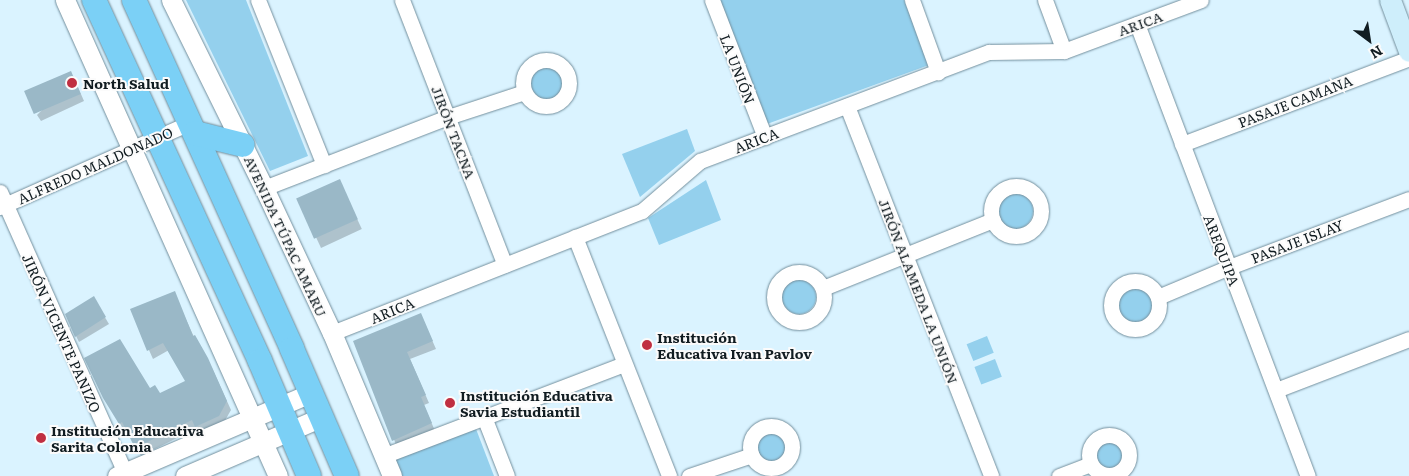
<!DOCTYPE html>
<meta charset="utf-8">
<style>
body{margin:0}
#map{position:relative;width:1409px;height:476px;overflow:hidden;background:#daf3ff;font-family:Literata,serif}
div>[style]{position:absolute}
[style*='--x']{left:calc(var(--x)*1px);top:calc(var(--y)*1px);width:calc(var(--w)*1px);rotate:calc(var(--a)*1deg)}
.green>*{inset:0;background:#94d0ed;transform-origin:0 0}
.round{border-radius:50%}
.shadow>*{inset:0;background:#0003;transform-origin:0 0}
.building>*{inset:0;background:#9ab8c7;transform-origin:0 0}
.roads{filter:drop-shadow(0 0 1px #738f9d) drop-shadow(0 0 1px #738f9d)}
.minor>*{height:15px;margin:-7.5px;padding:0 7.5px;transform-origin:7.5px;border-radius:7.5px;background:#fff}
.minor>.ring{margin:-7.5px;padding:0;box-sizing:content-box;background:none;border:15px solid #fff;border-radius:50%}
.tertiary>*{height:19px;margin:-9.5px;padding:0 9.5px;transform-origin:9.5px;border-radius:9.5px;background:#fff}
.secondary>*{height:21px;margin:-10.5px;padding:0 10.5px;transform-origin:10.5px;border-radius:10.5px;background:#ceeefb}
.trunk>*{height:24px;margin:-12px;padding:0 12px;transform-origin:12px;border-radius:12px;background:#7bd0f6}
.dots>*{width:14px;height:14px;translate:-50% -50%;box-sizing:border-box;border:2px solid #fbfbfb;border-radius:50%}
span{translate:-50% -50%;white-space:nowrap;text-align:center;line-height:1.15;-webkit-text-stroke:4px #fbfbfb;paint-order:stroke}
.street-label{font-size:14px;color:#111c21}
.poi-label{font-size:14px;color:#111c21;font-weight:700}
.left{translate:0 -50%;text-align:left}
.north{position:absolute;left:1344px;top:15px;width:50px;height:50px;-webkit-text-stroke:4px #fbfbfb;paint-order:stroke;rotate:149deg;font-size:14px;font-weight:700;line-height:20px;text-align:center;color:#111c21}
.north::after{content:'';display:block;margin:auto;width:18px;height:22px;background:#111c21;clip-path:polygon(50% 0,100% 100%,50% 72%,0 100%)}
</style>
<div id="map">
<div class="green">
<i style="clip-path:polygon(186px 0,246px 0,308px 156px,270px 171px)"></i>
<i style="clip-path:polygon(720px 0,904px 0,929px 65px,767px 124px)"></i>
<i class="round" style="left:528px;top:66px;width:36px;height:36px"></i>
<i style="clip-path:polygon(687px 129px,695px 151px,640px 197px,622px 154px)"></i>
<i style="clip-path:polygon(706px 180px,721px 220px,659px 245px,648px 218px)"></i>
<i class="round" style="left:997px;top:193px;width:36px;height:36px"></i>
<i class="round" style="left:782px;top:280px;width:34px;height:34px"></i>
<i class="round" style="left:1116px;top:286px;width:38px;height:38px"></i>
<i style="left:987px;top:336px;width:18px;height:22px;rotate:68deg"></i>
<i style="left:995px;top:359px;width:19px;height:22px;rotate:69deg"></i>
<i style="clip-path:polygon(476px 429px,494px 476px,395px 476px,389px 461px)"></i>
<i class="round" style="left:756px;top:432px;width:32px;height:32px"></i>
<i class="round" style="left:1092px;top:439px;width:34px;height:34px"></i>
</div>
<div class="shadow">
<i style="clip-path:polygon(74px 78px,84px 101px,41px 121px,37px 115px)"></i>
<i style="left:339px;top:180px;width:54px;height:45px;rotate:65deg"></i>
<i style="clip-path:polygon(174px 293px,194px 337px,212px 368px,231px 410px,223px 424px,201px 434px,197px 428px,141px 456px,128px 430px,125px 432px,104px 397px,150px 390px,159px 394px,187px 382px,169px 350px,153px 359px,131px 310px)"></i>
<i style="clip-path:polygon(93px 298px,109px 324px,79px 342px,76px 336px)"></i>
<i style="clip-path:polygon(421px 315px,436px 349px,410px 359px,429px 403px,424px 405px,435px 431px,397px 447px,355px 342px)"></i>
</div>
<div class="building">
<i style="left:71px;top:71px;width:25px;height:51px;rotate:67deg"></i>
<i style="left:340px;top:179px;width:44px;height:48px;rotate:66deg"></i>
<i style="clip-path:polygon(175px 291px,193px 336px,195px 335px,208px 358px,227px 401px,219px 416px,195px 427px,192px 420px,135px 448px,122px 422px,119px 424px,103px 398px,84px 358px,120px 339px,150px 388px,155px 385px,160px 393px,185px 381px,163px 343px,147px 351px,130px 309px)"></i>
<i style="clip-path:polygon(94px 296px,106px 317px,75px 337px,65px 314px)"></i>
<i style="clip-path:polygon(421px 313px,433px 341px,407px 352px,426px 395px,421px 397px,432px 423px,392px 441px,353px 341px)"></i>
</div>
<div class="roads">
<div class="minor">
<i style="--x:258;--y:0;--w:178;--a:68.2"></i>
<i style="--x:402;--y:0;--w:284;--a:68.8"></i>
<i style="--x:712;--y:0;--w:147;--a:68.9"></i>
<i style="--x:912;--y:0;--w:77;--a:70.1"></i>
<i style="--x:1045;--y:0;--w:54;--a:69.6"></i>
<i style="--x:1137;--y:24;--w:483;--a:69.3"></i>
<i class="ring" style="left:523px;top:60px;width:31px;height:31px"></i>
<i style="--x:847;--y:106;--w:397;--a:68.7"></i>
<i style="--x:1182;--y:144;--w:243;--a:-20.7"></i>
<i class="ring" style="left:991px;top:186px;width:35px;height:35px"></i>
<i style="--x:264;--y:188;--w:197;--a:-21.1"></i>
<i style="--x:448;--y:117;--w:80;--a:-18.2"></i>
<i style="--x:0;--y:192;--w:308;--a:66"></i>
<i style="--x:0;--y:207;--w:208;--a:-23.9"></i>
<i style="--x:575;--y:237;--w:257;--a:68.5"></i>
<i class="ring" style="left:774px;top:272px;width:35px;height:35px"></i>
<i class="ring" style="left:1111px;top:281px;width:33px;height:33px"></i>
<i style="--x:823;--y:288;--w:183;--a:-21.8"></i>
<i style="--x:1158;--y:297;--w:77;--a:-22.9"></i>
<i style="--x:1229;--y:267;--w:192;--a:-20.7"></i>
<i style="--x:332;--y:333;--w:333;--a:-21.5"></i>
<i style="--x:642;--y:211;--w:77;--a:-40.8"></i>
<i style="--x:700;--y:161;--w:309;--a:-20.7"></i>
<i style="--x:989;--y:52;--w:75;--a:-0.8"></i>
<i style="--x:1064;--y:51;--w:146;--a:-20.4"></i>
<i style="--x:1276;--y:390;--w:142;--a:-21"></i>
<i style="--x:484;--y:417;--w:63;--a:68.7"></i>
<i class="ring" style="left:750px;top:426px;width:27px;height:27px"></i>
<i class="ring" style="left:1089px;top:435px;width:25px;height:25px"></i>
<i style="--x:383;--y:456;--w:258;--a:-20.9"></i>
<i style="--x:689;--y:476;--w:66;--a:-18.4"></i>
<i style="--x:1059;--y:476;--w:34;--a:-21"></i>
</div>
<div class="tertiary">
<i style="--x:65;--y:0;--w:521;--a:65.89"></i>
<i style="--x:171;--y:0;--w:210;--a:63.7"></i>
<i style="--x:264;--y:188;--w:160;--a:64.9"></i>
<i style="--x:332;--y:333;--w:155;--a:67.2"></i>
<i style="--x:117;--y:476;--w:211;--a:-23.2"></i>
<i style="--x:185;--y:476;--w:149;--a:-23.3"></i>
</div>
<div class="secondary">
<i style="--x:1390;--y:0;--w:54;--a:69.6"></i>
</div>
<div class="trunk">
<i style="--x:94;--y:0;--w:397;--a:65.3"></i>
<i style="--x:260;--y:361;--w:125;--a:66.9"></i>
<i style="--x:134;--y:0;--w:383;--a:65.6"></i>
<i style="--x:292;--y:349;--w:138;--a:66.6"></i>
<i style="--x:195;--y:133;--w:49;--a:14"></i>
</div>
</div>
<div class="dots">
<i style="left:72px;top:83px;background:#c02f41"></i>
<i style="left:647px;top:345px;background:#c02f41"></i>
<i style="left:450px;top:403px;background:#c02f41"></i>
<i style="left:41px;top:438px;background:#c02f41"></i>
</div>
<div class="street-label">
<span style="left:1140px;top:23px;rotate:-20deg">ARICA</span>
<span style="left:738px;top:69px;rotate:69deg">LA UNIÓN</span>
<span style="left:1295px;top:101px;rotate:-21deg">PASAJE CAMANA</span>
<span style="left:454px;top:132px;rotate:69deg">JIRÓN TACNA</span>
<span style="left:756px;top:140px;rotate:-21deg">ARICA</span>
<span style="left:95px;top:165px;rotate:-24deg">ALFREDO MALDONADO</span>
<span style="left:286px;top:236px;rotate:65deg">AVENIDA TÚPAC AMARU</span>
<span style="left:1297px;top:241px;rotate:-21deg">PASAJE ISLAY</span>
<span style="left:1222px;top:250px;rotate:69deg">AREQUIPA</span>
<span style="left:919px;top:291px;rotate:69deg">JIRÓN ALAMEDA LA UNIÓN</span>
<span style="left:392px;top:310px;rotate:-22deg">ARICA</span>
<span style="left:62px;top:333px;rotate:66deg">JIRÓN VICENTE PANIZO</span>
</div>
<div class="poi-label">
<span class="left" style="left:83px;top:83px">North Salud</span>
<span class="left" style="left:657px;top:345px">Institución<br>Educativa Ivan Pavlov</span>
<span class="left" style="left:460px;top:403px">Institución Educativa<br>Savia Estudiantil</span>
<span class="left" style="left:51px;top:438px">Institución Educativa<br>Sarita Colonia</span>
</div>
<div class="north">N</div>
</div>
